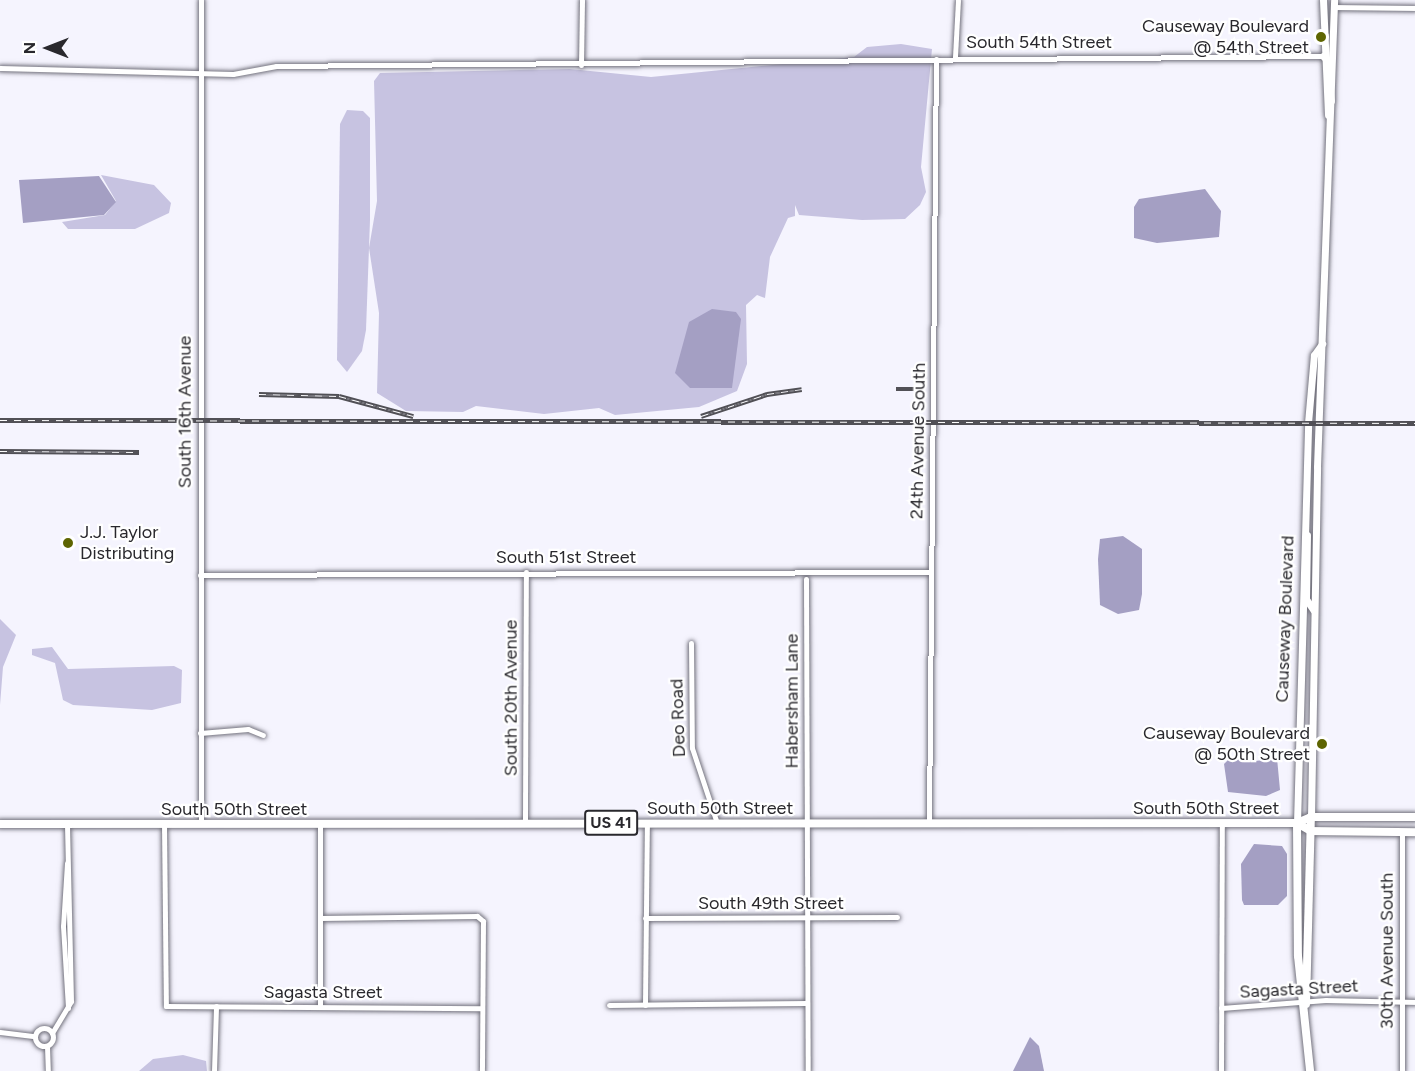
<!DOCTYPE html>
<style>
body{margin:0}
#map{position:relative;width:1415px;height:1071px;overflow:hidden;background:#f5f4fe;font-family:Figtree,sans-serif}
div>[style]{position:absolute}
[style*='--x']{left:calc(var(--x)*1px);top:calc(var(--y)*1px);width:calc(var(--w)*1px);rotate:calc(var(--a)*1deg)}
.green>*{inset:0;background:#c7c3e1}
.water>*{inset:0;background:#a49fc3}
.roads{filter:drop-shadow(0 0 2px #73727d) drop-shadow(0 0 2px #73727d)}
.street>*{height:5px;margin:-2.5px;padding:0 2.5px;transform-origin:2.5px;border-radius:2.5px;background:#fff}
.street>.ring{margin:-2.5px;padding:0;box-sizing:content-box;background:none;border:5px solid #fff;border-radius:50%}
.secondary>*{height:7px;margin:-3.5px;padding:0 3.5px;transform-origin:3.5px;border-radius:3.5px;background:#fff}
.primary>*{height:8px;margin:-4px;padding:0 4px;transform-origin:4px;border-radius:4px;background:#fff}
.rail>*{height:4.5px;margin-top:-2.25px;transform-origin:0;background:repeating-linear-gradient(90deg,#fff 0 7px,#515056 0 14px);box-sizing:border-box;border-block:2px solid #515056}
.dots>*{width:16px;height:16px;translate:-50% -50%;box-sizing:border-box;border:3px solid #fff;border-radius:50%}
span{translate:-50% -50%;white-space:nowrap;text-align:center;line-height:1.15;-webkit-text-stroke:4.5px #fff;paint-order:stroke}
.shield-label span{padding:2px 4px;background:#fff;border:2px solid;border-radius:4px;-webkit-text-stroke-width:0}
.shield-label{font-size:16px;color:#29282d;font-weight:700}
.poi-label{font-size:18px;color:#29282d}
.right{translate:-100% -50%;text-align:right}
.left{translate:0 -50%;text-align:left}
.street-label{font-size:18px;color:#29282d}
.north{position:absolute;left:18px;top:18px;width:60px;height:60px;-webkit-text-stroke:4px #fff;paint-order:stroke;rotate:270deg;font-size:16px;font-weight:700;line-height:24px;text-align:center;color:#29282d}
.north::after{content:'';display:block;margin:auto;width:21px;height:27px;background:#29282d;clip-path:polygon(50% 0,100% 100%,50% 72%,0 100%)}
</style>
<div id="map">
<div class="green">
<i style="clip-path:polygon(901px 44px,932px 49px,921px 167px,926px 192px,920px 205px,905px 219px,862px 220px,799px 215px,795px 205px,795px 216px,788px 218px,770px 257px,765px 298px,757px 295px,746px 305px,747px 364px,737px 391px,699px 407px,615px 415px,599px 408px,544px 414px,476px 406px,463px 412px,406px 411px,377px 393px,379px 313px,369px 248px,377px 201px,374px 81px,380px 73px,570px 69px,651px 77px,854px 57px,867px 47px)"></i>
<i style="clip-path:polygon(347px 110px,363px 111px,370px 118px,370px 220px,366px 330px,362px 351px,347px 372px,337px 360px,340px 124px)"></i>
<i style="clip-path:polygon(101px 175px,154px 185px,171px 203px,169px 213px,135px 229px,68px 229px,62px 222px,105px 215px,116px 201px)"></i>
<i style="clip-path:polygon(0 619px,16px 635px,3px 667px,0 705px)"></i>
<i style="clip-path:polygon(52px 647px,68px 669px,174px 666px,182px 670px,181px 703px,152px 710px,73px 705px,63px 700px,55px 663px,32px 655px,32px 649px)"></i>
<i style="clip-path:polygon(183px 1055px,206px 1061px,207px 1071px,139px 1071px,153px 1059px)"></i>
</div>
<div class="water">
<i style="clip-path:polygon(99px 176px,116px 202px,104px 215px,23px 223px,19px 180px)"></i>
<i style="clip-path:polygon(1205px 189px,1221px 211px,1219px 237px,1157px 243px,1134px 238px,1134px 207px,1139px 199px)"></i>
<i style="clip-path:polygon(712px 309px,736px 312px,741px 319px,732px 388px,690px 388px,675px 373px,689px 322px)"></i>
<i style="clip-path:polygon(1123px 536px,1142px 549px,1142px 594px,1139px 610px,1118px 614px,1100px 605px,1098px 559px,1100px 539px)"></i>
<i style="clip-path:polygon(1231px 757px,1248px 762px,1277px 758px,1280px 790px,1266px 796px,1228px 792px,1224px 764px)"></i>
<i style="clip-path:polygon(1254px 844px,1282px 846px,1287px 854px,1287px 896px,1278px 905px,1244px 905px,1242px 900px,1241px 864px)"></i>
<i style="clip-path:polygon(1030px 1037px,1039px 1046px,1044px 1071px,1013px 1071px)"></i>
</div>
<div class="roads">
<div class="street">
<i style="--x:1334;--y:7;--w:81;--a:0.7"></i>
<i style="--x:955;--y:57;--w:57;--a:-87"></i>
<i style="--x:581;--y:65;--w:65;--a:-89.1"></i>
<i style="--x:0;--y:68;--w:233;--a:1.5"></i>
<i style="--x:233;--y:74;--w:44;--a:-10.5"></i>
<i style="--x:276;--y:66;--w:1047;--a:-0.55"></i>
<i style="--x:200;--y:575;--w:731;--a:-0.24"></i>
<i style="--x:806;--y:579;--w:492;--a:89.8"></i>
<i style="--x:691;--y:643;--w:105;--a:89.5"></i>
<i style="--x:692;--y:748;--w:79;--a:71.6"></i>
<i style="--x:200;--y:733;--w:48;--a:-4.8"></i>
<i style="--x:248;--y:729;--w:16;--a:22"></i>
<i style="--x:525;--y:823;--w:251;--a:-89.8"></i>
<i style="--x:929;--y:823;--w:764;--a:-89.48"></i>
<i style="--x:164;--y:824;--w:182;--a:89.4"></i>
<i style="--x:166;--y:1006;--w:316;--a:0.4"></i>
<i style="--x:201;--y:824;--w:824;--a:-90"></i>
<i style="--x:1402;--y:831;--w:240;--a:90"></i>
<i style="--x:67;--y:863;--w:63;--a:93.6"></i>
<i style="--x:63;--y:926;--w:82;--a:86.5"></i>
<i style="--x:320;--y:918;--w:157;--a:-0.7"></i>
<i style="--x:477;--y:916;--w:8;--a:40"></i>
<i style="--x:483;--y:921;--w:150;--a:90.4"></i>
<i style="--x:645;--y:918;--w:252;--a:-0.2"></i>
<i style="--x:609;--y:1005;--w:198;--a:-0.6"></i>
<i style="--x:645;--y:1005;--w:182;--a:-89.4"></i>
<i style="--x:320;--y:1007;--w:184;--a:-90"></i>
<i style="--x:1221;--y:1008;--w:105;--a:-4.4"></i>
<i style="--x:1326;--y:1000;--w:89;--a:1.3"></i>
<i class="ring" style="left:35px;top:1028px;width:13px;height:13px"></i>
<i style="--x:0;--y:1032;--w:35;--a:7"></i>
<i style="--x:52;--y:1033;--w:37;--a:-59"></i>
<i style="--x:71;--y:1001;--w:177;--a:-91.3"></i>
<i style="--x:47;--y:1046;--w:25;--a:88"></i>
<i style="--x:214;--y:1071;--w:65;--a:-88.2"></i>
<i style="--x:1221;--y:1071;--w:248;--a:-89.8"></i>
</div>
<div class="secondary">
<i style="--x:1323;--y:0;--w:115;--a:87.5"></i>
<i style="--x:1323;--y:56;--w:7;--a:45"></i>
<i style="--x:1328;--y:61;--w:40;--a:85.7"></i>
<i style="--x:1307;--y:535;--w:64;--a:90.9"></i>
<i style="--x:1306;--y:599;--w:14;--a:56"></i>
<i style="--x:1311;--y:817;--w:350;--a:-89"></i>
<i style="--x:1317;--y:467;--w:467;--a:-87.9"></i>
<i style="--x:1297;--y:823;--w:400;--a:-88.4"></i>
<i style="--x:1308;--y:423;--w:68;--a:-85"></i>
<i style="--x:1314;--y:355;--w:14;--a:-54"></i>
</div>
<div class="primary">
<i style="--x:1297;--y:823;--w:133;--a:89.6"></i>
<i style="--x:1298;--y:956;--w:116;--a:84"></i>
<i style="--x:1297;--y:823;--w:16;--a:30"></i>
<i style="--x:1311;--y:831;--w:104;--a:0.6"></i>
<i style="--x:0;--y:824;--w:1297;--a:-0.04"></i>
<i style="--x:1297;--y:823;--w:15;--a:-23"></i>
<i style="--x:1311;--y:817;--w:104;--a:0"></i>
<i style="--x:1306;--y:1004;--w:187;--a:-88.5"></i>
</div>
</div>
<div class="rail">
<i style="--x:896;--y:389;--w:18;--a:0"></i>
<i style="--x:259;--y:394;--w:80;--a:1.4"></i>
<i style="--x:339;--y:396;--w:77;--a:15.1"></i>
<i style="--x:701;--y:416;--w:70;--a:-18.4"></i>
<i style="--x:767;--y:394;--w:35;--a:-8"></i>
<i style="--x:0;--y:420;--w:1415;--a:0.12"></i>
<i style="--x:0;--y:451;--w:139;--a:0.4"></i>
</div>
<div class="dots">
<i style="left:1321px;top:37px;background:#5e6501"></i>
<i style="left:68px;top:543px;background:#5e6501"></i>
<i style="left:1322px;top:744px;background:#5e6501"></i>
</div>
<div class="shield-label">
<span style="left:611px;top:823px">US 41</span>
</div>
<div class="poi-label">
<span class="right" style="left:1309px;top:37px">Causeway Boulevard<br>@ 54th Street</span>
<span class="left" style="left:80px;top:543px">J.J. Taylor<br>Distributing</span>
<span class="right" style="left:1310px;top:744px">Causeway Boulevard<br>@ 50th Street</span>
</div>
<div class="street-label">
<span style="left:1039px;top:42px">South 54th Street</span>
<span style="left:185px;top:412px;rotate:-90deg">South 16th Avenue</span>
<span style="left:918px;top:441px;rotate:-89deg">24th Avenue South</span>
<span style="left:566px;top:557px">South 51st Street</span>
<span style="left:1285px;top:619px;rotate:-88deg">Causeway Boulevard</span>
<span style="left:511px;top:698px;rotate:-90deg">South 20th Avenue</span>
<span style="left:792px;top:701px;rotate:-90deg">Habersham Lane</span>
<span style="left:678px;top:718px;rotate:-92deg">Deo Road</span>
<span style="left:720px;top:808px">South 50th Street</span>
<span style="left:1206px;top:808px">South 50th Street</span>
<span style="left:234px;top:809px">South 50th Street</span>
<span style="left:771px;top:903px">South 49th Street</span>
<span style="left:1387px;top:951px;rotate:-90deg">30th Avenue South</span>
<span style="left:1299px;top:989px;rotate:-3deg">Sagasta Street</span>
<span style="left:323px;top:992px">Sagasta Street</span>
</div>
<div class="north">N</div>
</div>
